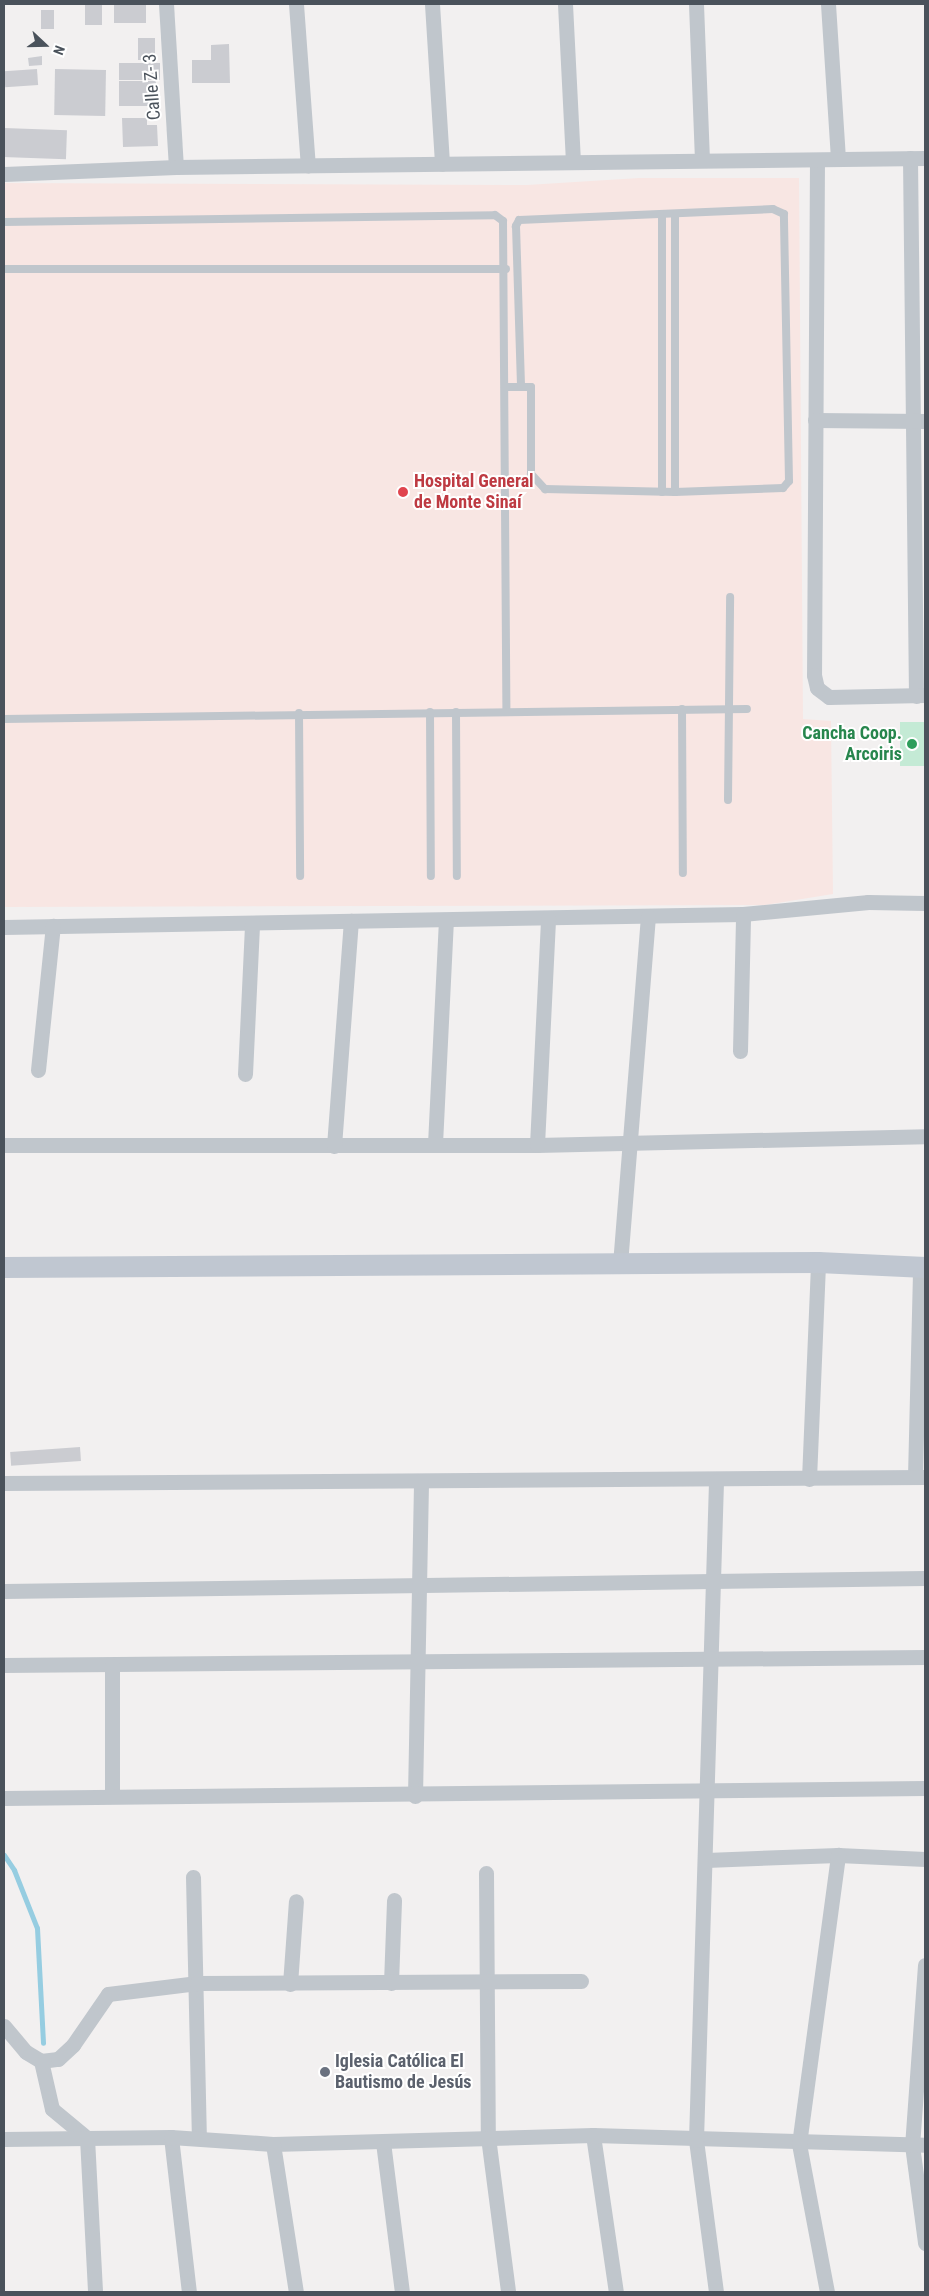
<!DOCTYPE html>
<meta charset="utf-8">
<style>
body{margin:0}
#map{position:relative;width:929px;height:2296px;overflow:hidden;background:#f2f0f0;font-family:"Roboto Condensed",sans-serif}
div>[style]{position:absolute}
[style*='--x']{left:calc(var(--x)*1px);top:calc(var(--y)*1px);width:calc(var(--w)*1px);rotate:calc(var(--a)*1deg)}
.medical>*{inset:0;background:#f8e6e3}
.green>*{inset:0;background:#c4ead5;transform-origin:0 0}
.stream>*{height:5px;margin:-2.5px;padding:0 2.5px;transform-origin:2.5px;border-radius:2.5px;background:#96cde1}
.building>*{inset:0;background:#cbccd1;transform-origin:0 0}
.lane>*{height:8px;margin:-4px;padding:0 4px;transform-origin:4px;border-radius:4px;background:#c0c6cc}
.street>*{height:15px;margin:-7.5px;padding:0 7.5px;transform-origin:7.5px;border-radius:7.5px;background:#c0c6cc}
.secondary>*{height:21px;margin:-10.5px;padding:0 10.5px;transform-origin:10.5px;border-radius:10.5px;background:#c0c7d1}
.dots>*{width:14px;height:14px;translate:-50% -50%;box-sizing:border-box;border:2px solid #fff;border-radius:50%}
span{translate:-50% -50%;white-space:nowrap;text-align:center;line-height:1.15;-webkit-text-stroke:4px #fff;paint-order:stroke}
.street-label{font-size:18px;color:#4a525b}
.health-label{font-size:18px;color:#be3a42;font-weight:700}
.left{translate:0 -50%;text-align:left}
.leisure-label{font-size:18px;color:#27864d;font-weight:700}
.right{translate:-100% -50%;text-align:right}
.worship-label{font-size:18px;color:#5b616d;font-weight:700}
.frame{position:absolute;inset:0;border:5px solid #4a525b;pointer-events:none}
.north{position:absolute;left:20px;top:20px;width:50px;height:50px;-webkit-text-stroke:4px #fff;paint-order:stroke;rotate:111deg;font-size:14px;font-weight:700;line-height:20px;text-align:center;color:#4a525b}
.north::after{content:'';display:block;margin:auto;width:18px;height:22px;background:#4a525b;clip-path:polygon(50% 0,100% 100%,50% 72%,0 100%)}
</style>
<div id="map">
<div class="medical">
<i style="clip-path:polygon(639px 178px,799px 178px,803px 719px,831px 721px,833px 894px,765px 905px,4px 907px,4px 183px,527px 185px)"></i>
</div>
<div class="green">
<i style="left:925px;top:722px;width:44px;height:25px;rotate:90deg"></i>
</div>
<div class="stream">
<i style="--x:4;--y:1855;--w:18;--a:56"></i>
<i style="--x:14;--y:1870;--w:62;--a:68.4"></i>
<i style="--x:37;--y:1928;--w:115;--a:87"></i>
</div>
<div class="building">
<i style="left:85px;top:4px;width:17px;height:21px"></i>
<i style="left:114px;top:4px;width:32px;height:19px"></i>
<i style="left:54px;top:10px;width:19px;height:13px;rotate:90deg"></i>
<i style="left:138px;top:38px;width:17px;height:22px"></i>
<i style="clip-path:polygon(229px 44px,230px 83px,192px 83px,192px 60px,211px 60px,211px 45px)"></i>
<i style="clip-path:polygon(42px 56px,42px 65px,29px 66px,28px 58px)"></i>
<i style="left:119px;top:63px;width:41px;height:17px"></i>
<i style="left:37px;top:69px;width:16px;height:33px;rotate:86deg"></i>
<i style="left:55px;top:69px;width:51px;height:46px;rotate:1deg"></i>
<i style="left:119px;top:81px;width:37px;height:25px"></i>
<i style="clip-path:polygon(122px 118px,147px 118px,147px 125px,157px 125px,158px 146px,123px 147px)"></i>
<i style="left:4px;top:128px;width:63px;height:29px;rotate:2deg"></i>
<i style="left:80px;top:1447px;width:14px;height:70px;rotate:86deg"></i>
</div>
<div class="lane">
<i style="--x:4;--y:222;--w:491;--a:-0.8"></i>
<i style="--x:495;--y:215;--w:10;--a:37"></i>
<i style="--x:503;--y:221;--w:489;--a:89.6"></i>
<i style="--x:4;--y:269;--w:502;--a:0"></i>
<i style="--x:505;--y:387;--w:26;--a:0"></i>
<i style="--x:531;--y:387;--w:87;--a:90"></i>
<i style="--x:531;--y:474;--w:21;--a:47"></i>
<i style="--x:545;--y:489;--w:130;--a:1.3"></i>
<i style="--x:675;--y:492;--w:108;--a:-2.1"></i>
<i style="--x:783;--y:488;--w:9;--a:-49"></i>
<i style="--x:789;--y:481;--w:267;--a:-91.1"></i>
<i style="--x:784;--y:214;--w:12;--a:-156"></i>
<i style="--x:773;--y:209;--w:254;--a:177.5"></i>
<i style="--x:519;--y:220;--w:7;--a:117"></i>
<i style="--x:516;--y:226;--w:161;--a:88.2"></i>
<i style="--x:662;--y:492;--w:278;--a:-90"></i>
<i style="--x:675;--y:492;--w:278;--a:-90"></i>
<i style="--x:682;--y:709;--w:164;--a:89.7"></i>
<i style="--x:430;--y:712;--w:164;--a:89.7"></i>
<i style="--x:456;--y:712;--w:164;--a:89.7"></i>
<i style="--x:299;--y:713;--w:163;--a:89.6"></i>
<i style="--x:4;--y:719;--w:743;--a:-0.77"></i>
<i style="--x:728;--y:800;--w:203;--a:-89.4"></i>
</div>
<div class="street">
<i style="--x:166;--y:4;--w:163;--a:86.5"></i>
<i style="--x:296;--y:4;--w:162;--a:85.8"></i>
<i style="--x:432;--y:4;--w:160;--a:86.4"></i>
<i style="--x:565;--y:4;--w:158;--a:87.1"></i>
<i style="--x:696;--y:4;--w:156;--a:87.8"></i>
<i style="--x:828;--y:4;--w:155;--a:86.3"></i>
<i style="--x:910;--y:158;--w:538;--a:89.36"></i>
<i style="--x:817;--y:160;--w:515;--a:90.33"></i>
<i style="--x:814;--y:675;--w:13;--a:77"></i>
<i style="--x:817;--y:688;--w:15;--a:37"></i>
<i style="--x:829;--y:697;--w:96;--a:-1.2"></i>
<i style="--x:4;--y:174;--w:172;--a:-2.3"></i>
<i style="--x:176;--y:167;--w:749;--a:-0.69"></i>
<i style="--x:815;--y:420;--w:110;--a:0.5"></i>
<i style="--x:4;--y:927;--w:739;--a:-1.01"></i>
<i style="--x:743;--y:914;--w:126;--a:-5.5"></i>
<i style="--x:868;--y:902;--w:57;--a:1"></i>
<i style="--x:740;--y:1051;--w:137;--a:-88.7"></i>
<i style="--x:38;--y:1070;--w:145;--a:-84.1"></i>
<i style="--x:245;--y:1074;--w:151;--a:-87.3"></i>
<i style="--x:435;--y:1144;--w:224;--a:-87.2"></i>
<i style="--x:4;--y:1145;--w:533;--a:0"></i>
<i style="--x:537;--y:1145;--w:388;--a:-1.3"></i>
<i style="--x:537;--y:1145;--w:227;--a:-87.2"></i>
<i style="--x:334;--y:1146;--w:226;--a:-85.7"></i>
<i style="--x:620;--y:1264;--w:349;--a:-85.4"></i>
<i style="--x:915;--y:1477;--w:210;--a:-88.6"></i>
<i style="--x:809;--y:1479;--w:217;--a:-87.6"></i>
<i style="--x:4;--y:1483;--w:921;--a:-0.37"></i>
<i style="--x:4;--y:1591;--w:921;--a:-0.81"></i>
<i style="--x:4;--y:1665;--w:921;--a:-0.5"></i>
<i style="--x:112;--y:1666;--w:130;--a:90"></i>
<i style="--x:415;--y:1796;--w:315;--a:-88.9"></i>
<i style="--x:4;--y:1798;--w:921;--a:-0.62"></i>
<i style="--x:706;--y:1860;--w:132;--a:-2.2"></i>
<i style="--x:838;--y:1855;--w:87;--a:2.6"></i>
<i style="--x:486;--y:1873;--w:264;--a:89.6"></i>
<i style="--x:488;--y:2137;--w:156;--a:82.6"></i>
<i style="--x:193;--y:1877;--w:261;--a:88.7"></i>
<i style="--x:925;--y:1965;--w:180;--a:94.1"></i>
<i style="--x:912;--y:2145;--w:99;--a:82.4"></i>
<i style="--x:391;--y:1983;--w:83;--a:-87.9"></i>
<i style="--x:290;--y:1984;--w:83;--a:-85.9"></i>
<i style="--x:4;--y:2026;--w:34;--a:50"></i>
<i style="--x:26;--y:2052;--w:17;--a:31"></i>
<i style="--x:41;--y:2061;--w:17;--a:-7"></i>
<i style="--x:58;--y:2059;--w:21;--a:-43"></i>
<i style="--x:73;--y:2045;--w:62;--a:-55.5"></i>
<i style="--x:108;--y:1994;--w:90;--a:-7"></i>
<i style="--x:197;--y:1983;--w:384;--a:-0.3"></i>
<i style="--x:41;--y:2061;--w:49;--a:77.1"></i>
<i style="--x:52;--y:2109;--w:45;--a:39.6"></i>
<i style="--x:87;--y:2138;--w:154;--a:87"></i>
<i style="--x:593;--y:2135;--w:159;--a:81.7"></i>
<i style="--x:171;--y:2137;--w:156;--a:83.4"></i>
<i style="--x:4;--y:2139;--w:167;--a:-0.7"></i>
<i style="--x:171;--y:2137;--w:102;--a:3.9"></i>
<i style="--x:273;--y:2144;--w:320;--a:-1.6"></i>
<i style="--x:593;--y:2135;--w:332;--a:1.7"></i>
<i style="--x:383;--y:2142;--w:151;--a:82.8"></i>
<i style="--x:273;--y:2144;--w:150;--a:81.2"></i>
<i style="--x:716;--y:2292;--w:153;--a:-97.5"></i>
<i style="--x:696;--y:2140;--w:659;--a:-88.26"></i>
<i style="--x:827;--y:2292;--w:151;--a:-100.7"></i>
<i style="--x:799;--y:2144;--w:292;--a:-82.3"></i>
</div>
<div class="secondary">
<i style="--x:4;--y:1267;--w:814;--a:-0.35"></i>
<i style="--x:818;--y:1262;--w:107;--a:2.7"></i>
</div>
<div class="dots">
<i style="left:403px;top:492px;background:#e0444e"></i>
<i style="left:912px;top:744px;background:#2e9e5b"></i>
<i style="left:325px;top:2072px;background:#6b7280"></i>
</div>
<div class="street-label">
<span style="left:152px;top:87px;rotate:-94deg">Calle Z- 3</span>
</div>
<div class="health-label">
<span class="left" style="left:414px;top:492px">Hospital General<br>de Monte Sinaí</span>
</div>
<div class="leisure-label">
<span class="right" style="left:902px;top:744px">Cancha Coop.<br>Arcoiris</span>
</div>
<div class="worship-label">
<span class="left" style="left:335px;top:2072px">Iglesia Católica El<br>Bautismo de Jesús</span>
</div>
<div class="frame"></div>
<div class="north">N</div>
</div>
